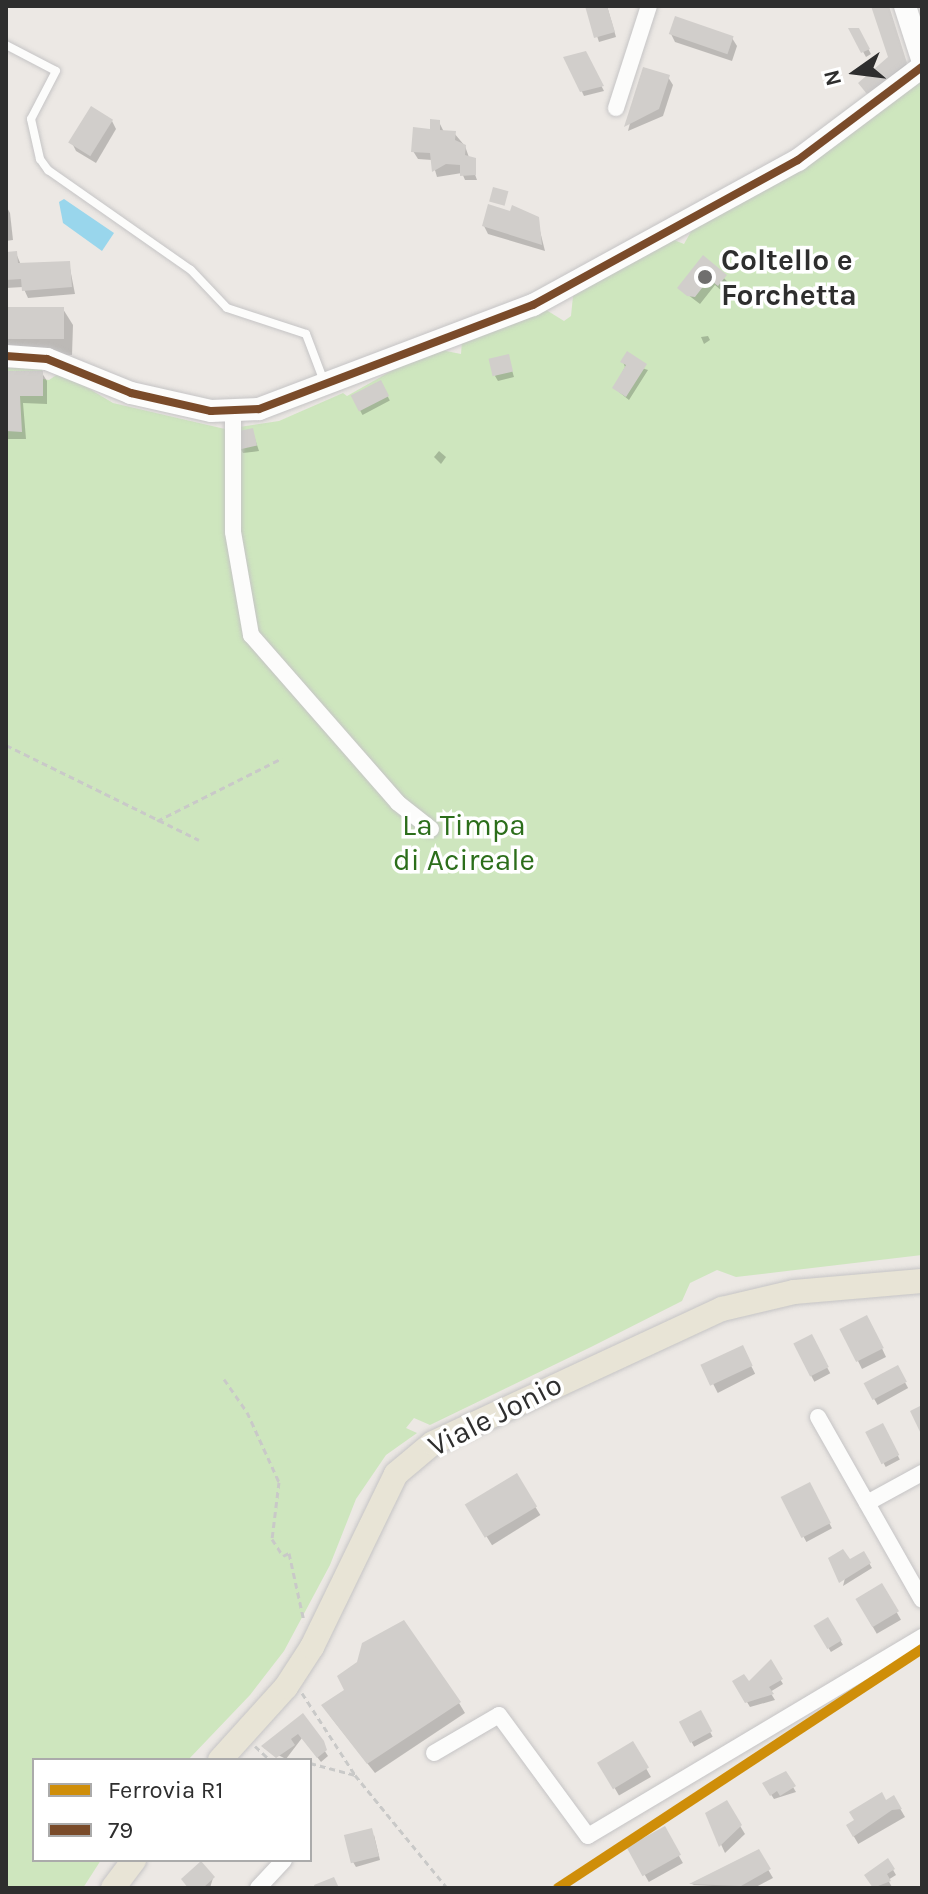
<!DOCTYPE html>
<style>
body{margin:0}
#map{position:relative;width:928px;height:1894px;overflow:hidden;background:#ece8e4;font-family:Karla,sans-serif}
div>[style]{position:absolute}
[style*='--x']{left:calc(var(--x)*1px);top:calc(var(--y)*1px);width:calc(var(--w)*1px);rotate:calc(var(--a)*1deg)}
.green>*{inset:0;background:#cee6be}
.water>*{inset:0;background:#99d6ec}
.shadow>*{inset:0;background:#0003;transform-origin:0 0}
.building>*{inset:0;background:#d1cecb;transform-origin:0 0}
.path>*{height:3px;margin-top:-1.5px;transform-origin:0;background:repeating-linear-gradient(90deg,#c9c9c8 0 6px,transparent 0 10px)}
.roads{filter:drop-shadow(0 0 2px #c5c4c5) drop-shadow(0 0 2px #c5c4c5)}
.lane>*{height:8px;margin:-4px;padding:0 4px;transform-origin:4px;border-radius:4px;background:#fcfcfb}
.street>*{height:16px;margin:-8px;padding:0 8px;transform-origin:8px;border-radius:8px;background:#fcfcfb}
.secondary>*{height:22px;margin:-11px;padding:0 11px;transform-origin:11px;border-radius:11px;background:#fcfcfb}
.primary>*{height:24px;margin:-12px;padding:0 12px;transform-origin:12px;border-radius:12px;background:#e8e4d6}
.bus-1>*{height:8px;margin:-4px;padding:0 4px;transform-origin:4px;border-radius:4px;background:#7a4b2a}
.rail-1>*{height:10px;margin:-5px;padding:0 5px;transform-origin:5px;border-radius:5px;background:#cf8e09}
.dots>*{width:22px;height:22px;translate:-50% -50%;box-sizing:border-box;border:4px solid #fff;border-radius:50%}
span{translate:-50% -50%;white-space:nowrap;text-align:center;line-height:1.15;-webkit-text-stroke:7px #fff;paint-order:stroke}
.poi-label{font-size:30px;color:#2e2e2e;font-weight:700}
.left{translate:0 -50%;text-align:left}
.park-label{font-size:30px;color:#2c6e1b}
.street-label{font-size:30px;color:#2e2e2e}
.frame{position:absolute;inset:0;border:8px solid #2e2e2e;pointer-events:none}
.legend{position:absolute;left:32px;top:1758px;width:280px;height:104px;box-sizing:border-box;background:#fff;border:2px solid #ababab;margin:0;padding:10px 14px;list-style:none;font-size:24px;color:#2e2e2e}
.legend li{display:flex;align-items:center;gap:16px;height:40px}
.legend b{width:40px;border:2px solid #ababab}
.north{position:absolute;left:816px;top:32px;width:80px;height:80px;-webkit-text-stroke:6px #fff;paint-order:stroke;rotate:256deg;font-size:22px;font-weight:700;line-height:32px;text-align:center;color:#2e2e2e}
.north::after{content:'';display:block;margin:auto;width:28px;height:36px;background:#2e2e2e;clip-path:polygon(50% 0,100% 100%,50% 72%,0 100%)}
</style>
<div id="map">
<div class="green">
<i style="clip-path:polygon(922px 80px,922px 1255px,736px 1277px,717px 1270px,690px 1283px,682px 1301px,591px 1347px,430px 1425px,414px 1418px,406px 1428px,417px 1433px,386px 1455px,356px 1499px,330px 1565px,284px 1651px,250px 1695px,188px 1760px,34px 1760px,34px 1860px,101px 1860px,83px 1888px,6px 1888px,6px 368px,42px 368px,43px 379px,49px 380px,61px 372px,113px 403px,225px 429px,279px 421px,343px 393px,347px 396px,407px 362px,441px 350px,461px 354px,462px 341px,543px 308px,564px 321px,571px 316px,573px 296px,669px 238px,684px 244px,693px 228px)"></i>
</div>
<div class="water">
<i style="clip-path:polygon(64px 199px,114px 233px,102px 251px,63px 223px,59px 202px)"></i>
</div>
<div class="shadow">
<i style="clip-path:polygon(587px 6px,607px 6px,616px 37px,599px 42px)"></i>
<i style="clip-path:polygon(873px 6px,888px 6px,908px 69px,871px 97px,863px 88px,890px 58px)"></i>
<i style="clip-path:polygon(851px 30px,861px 35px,871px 54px,866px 57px)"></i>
<i style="clip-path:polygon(671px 34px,732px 38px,737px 46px,732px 61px,675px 42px)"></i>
<i style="clip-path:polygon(585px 54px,604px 91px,584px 96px,566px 58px)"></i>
<i style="clip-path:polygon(644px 69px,668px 77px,673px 85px,663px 116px,628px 131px)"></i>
<i style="clip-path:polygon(112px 121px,116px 129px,96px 163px,76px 151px,72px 143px)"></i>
<i style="clip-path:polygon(439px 122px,444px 132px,454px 133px,465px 146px,477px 180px,465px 180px,462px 173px,437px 177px,432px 160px,418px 159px,413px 151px)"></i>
<i style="clip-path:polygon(6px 206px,10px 213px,13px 240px,6px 241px)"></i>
<i style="clip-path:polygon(537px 219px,545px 251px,488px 234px,484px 226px)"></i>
<i style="clip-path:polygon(16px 253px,21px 265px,69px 263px,75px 294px,28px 298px,23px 287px,6px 288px,6px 254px)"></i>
<i style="clip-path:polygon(703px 258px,730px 284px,723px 292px,715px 285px,700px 304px,679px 288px)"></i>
<i style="clip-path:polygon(63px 309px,73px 325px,72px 355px,14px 356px,6px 341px,6px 312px)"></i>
<i style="clip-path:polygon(708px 336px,710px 340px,704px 344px,701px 337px)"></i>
<i style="clip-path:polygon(508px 357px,514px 377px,498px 381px,495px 376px)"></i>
<i style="clip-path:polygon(623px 362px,648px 370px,629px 400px,614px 388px,625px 367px)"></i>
<i style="clip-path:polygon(6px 373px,42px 373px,47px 381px,47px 404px,23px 403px,26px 439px,6px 439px)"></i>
<i style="left:380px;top:382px;width:21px;height:31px;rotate:62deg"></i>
<i style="clip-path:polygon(252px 430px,259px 451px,243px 453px,240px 448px)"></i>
<i style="clip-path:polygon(439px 451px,446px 457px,441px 464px,434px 457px)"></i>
<i style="clip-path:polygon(871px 1325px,886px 1357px,862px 1369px,842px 1329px)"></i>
<i style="left:811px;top:1337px;width:41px;height:18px;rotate:62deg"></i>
<i style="left:742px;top:1348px;width:29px;height:42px;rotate:63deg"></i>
<i style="left:897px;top:1368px;width:23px;height:35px;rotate:61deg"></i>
<i style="left:882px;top:1426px;width:38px;height:16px;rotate:62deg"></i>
<i style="left:516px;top:1476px;width:46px;height:57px;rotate:58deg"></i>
<i style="left:809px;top:1485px;width:49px;height:29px;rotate:62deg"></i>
<i style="clip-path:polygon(863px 1553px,872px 1568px,843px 1586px,849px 1562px)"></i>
<i style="left:881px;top:1585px;width:40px;height:28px;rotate:60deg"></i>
<i style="left:828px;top:1620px;width:29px;height:14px;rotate:59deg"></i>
<i style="clip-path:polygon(770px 1662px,783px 1684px,770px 1692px,775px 1700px,750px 1707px,735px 1682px,748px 1685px)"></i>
<i style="clip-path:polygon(459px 1703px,465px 1713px,375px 1773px,330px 1716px)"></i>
<i style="left:700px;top:1713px;width:27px;height:21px;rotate:62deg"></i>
<i style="clip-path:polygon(302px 1716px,328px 1756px,321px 1762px,302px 1738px,286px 1759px,264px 1748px)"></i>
<i style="left:632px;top:1744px;width:38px;height:37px;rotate:60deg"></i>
<i style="clip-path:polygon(785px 1774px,796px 1792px,774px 1799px,764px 1784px)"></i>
<i style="left:894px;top:1798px;width:22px;height:54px;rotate:60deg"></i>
<i style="clip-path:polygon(726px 1803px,745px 1834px,725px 1853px,707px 1814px)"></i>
<i style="left:664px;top:1829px;width:39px;height:39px;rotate:61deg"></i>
<i style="clip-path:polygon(374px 1835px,380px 1860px,356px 1867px,353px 1862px)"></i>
<i style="clip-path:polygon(758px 1852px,773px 1878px,754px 1888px,692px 1885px)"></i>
<i style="clip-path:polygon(888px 1861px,896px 1875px,888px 1880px,892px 1887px,875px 1888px,867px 1876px)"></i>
<i style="clip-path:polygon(213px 1878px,210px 1888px,189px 1888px)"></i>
</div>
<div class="building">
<i style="clip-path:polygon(585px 6px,607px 6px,615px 32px,594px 38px)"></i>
<i style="clip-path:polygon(871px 6px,889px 6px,907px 63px,867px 94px,858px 83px,888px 57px)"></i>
<i style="left:675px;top:16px;width:62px;height:19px;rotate:19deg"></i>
<i style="clip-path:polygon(848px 28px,859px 28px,870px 49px,861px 53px)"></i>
<i style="clip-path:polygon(586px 51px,604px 86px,580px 92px,563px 57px)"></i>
<i style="clip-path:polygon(643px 67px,670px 75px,659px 109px,624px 127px)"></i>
<i style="left:91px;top:106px;width:26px;height:43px;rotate:32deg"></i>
<i style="clip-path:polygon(430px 119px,440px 120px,440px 130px,456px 131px,455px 140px,466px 145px,465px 155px,476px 158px,476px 175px,460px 176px,460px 165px,446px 164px,432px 172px,430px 153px,411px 152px,413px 127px,430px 129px)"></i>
<i style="left:493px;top:187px;width:16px;height:15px;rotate:15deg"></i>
<i style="clip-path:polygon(488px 204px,510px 211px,512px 205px,539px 217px,542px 245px,482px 226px)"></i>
<i style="clip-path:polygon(17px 251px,18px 263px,70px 261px,72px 287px,22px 291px,21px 279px,6px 280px,6px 252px)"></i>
<i style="clip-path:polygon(703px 255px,727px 275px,718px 286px,709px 279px,695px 297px,687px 296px,677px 288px)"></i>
<i style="left:64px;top:307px;width:32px;height:58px;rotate:90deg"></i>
<i style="clip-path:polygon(627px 351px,647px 364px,626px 397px,612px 388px,626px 365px,620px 362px)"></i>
<i style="left:509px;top:354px;width:18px;height:21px;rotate:77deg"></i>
<i style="clip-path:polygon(6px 371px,43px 371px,43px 396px,20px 396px,22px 432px,6px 431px)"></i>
<i style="left:381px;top:380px;width:18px;height:34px;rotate:63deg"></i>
<i style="left:253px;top:428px;width:18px;height:17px;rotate:77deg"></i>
<i style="left:867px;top:1315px;width:37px;height:31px;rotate:63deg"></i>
<i style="left:812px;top:1334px;width:37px;height:21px;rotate:63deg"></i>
<i style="left:743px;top:1345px;width:23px;height:47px;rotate:65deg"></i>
<i style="left:898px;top:1365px;width:19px;height:39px;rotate:62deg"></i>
<i style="clip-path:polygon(922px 1405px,922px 1436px,910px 1411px)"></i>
<i style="left:883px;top:1423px;width:36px;height:20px;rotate:63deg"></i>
<i style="left:517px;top:1473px;width:39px;height:61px;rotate:59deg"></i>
<i style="left:810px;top:1482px;width:46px;height:33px;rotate:63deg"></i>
<i style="clip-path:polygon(843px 1549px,850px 1559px,864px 1551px,871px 1563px,839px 1583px,828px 1558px)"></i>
<i style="left:882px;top:1583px;width:33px;height:31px;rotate:59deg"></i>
<i style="left:828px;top:1617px;width:27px;height:17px;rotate:59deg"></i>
<i style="clip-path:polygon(404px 1620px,461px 1702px,367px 1764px,321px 1705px,344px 1690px,337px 1676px,357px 1662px,362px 1643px)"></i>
<i style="clip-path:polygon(771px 1659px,783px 1679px,769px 1687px,774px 1694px,745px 1703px,732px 1681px,744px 1674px,749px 1681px)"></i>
<i style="left:701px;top:1710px;width:24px;height:25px;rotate:62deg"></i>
<i style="clip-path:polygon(303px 1713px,324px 1741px,327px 1750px,317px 1758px,298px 1734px,291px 1739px,295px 1745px,276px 1758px,261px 1746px)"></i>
<i style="left:633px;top:1741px;width:31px;height:42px;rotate:59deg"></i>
<i style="clip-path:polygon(786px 1771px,796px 1786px,780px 1796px,777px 1791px,770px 1796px,762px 1783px)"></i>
<i style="clip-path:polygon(882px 1792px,886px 1800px,894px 1795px,902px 1809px,892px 1810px,853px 1837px,846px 1825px,854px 1820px,849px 1812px)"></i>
<i style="clip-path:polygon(727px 1800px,742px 1825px,719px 1847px,705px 1813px)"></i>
<i style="left:665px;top:1826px;width:33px;height:44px;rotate:61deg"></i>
<i style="left:372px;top:1828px;width:29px;height:29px;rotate:76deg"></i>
<i style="clip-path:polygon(759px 1849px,771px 1869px,741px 1886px,689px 1884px)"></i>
<i style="clip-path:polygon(888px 1858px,895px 1869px,887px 1874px,891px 1881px,873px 1888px,864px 1875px)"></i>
<i style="clip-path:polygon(201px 1861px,215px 1877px,203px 1888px,188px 1888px,181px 1879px)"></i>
<i style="clip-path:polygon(334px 1877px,339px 1888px,315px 1888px,314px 1885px)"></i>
</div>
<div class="path">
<i style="--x:6;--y:745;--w:215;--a:26.2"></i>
<i style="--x:157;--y:821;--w:140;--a:-26.7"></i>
<i style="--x:224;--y:1379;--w:40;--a:55.1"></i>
<i style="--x:247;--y:1412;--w:77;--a:65.4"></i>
<i style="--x:279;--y:1482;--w:57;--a:97"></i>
<i style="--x:272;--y:1539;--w:20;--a:57"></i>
<i style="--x:283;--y:1556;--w:7;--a:-27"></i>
<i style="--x:289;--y:1553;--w:70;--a:77.6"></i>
<i style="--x:302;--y:1693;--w:98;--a:57.1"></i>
<i style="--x:355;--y:1775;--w:146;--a:50.8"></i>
<i style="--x:255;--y:1746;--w:21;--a:43"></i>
<i style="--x:310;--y:1763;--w:47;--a:14.9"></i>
</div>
<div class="roads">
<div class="lane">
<i style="--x:6;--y:45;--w:56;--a:27.5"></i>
<i style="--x:56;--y:71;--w:54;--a:117.5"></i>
<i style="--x:31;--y:119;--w:41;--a:77.3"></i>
<i style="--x:40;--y:159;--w:14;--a:54"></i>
<i style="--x:48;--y:170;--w:174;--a:35"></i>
<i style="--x:191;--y:270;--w:52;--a:46.5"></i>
<i style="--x:227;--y:308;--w:83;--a:18.2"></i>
<i style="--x:306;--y:334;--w:53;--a:69.2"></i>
</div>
<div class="street">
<i style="--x:616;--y:108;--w:107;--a:-72.1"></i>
<i style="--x:233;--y:413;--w:119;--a:90"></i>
<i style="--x:233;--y:532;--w:105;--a:80.1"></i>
<i style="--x:251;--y:635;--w:223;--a:48.8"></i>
<i style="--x:398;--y:803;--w:42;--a:38.2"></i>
<i style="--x:818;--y:1417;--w:210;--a:60.4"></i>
<i style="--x:867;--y:1503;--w:63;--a:-28.6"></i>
<i style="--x:434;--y:1753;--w:75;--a:-30.3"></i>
<i style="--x:499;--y:1715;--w:150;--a:53.7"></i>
<i style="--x:588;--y:1836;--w:389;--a:-30.8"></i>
<i style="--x:258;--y:1888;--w:38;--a:-47"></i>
</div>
<div class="secondary">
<i style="--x:905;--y:6;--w:56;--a:72.2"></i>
<i style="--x:6;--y:356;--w:41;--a:4.2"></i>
<i style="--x:47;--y:359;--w:91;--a:22"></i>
<i style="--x:131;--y:393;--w:82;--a:12.7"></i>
<i style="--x:211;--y:411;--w:48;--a:-2.4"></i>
<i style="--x:259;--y:409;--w:293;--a:-20.8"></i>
<i style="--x:533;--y:305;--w:302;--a:-28.7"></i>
<i style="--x:798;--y:160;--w:155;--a:-36.9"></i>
</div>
<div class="primary">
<i style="--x:220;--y:1760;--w:98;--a:-47.9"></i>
<i style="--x:286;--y:1687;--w:48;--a:-57"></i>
<i style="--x:312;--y:1647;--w:192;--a:-64.1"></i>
<i style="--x:396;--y:1474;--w:48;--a:-40"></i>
<i style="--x:433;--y:1443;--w:319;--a:-24.9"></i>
<i style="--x:722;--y:1309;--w:74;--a:-13.3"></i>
<i style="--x:794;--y:1292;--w:128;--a:-4.9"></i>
<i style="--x:113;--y:1888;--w:35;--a:-53"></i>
</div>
</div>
<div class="bus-1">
<i style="--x:6;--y:356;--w:41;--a:4.2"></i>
<i style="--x:47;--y:359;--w:91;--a:22"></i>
<i style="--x:131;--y:393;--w:82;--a:12.7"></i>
<i style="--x:211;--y:411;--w:48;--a:-2.4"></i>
<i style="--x:259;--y:409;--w:293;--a:-20.8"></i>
<i style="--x:533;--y:305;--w:302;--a:-28.7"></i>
<i style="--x:798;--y:160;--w:155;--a:-36.9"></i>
</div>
<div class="rail-1">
<i style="--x:558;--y:1888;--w:435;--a:-33.3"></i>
</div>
<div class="dots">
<i style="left:705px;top:277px;background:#706f6e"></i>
</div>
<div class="poi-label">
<span class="left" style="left:721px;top:277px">Coltello e<br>Forchetta</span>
</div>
<div class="park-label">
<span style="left:464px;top:842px">La Timpa<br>di Acireale</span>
</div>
<div class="street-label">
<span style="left:495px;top:1415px;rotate:-27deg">Viale Jonio</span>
</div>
<div class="frame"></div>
<ul class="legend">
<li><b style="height:10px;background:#cf8e09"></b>Ferrovia R1</li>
<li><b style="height:10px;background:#7a4b2a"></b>79</li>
</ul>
<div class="north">N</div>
</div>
